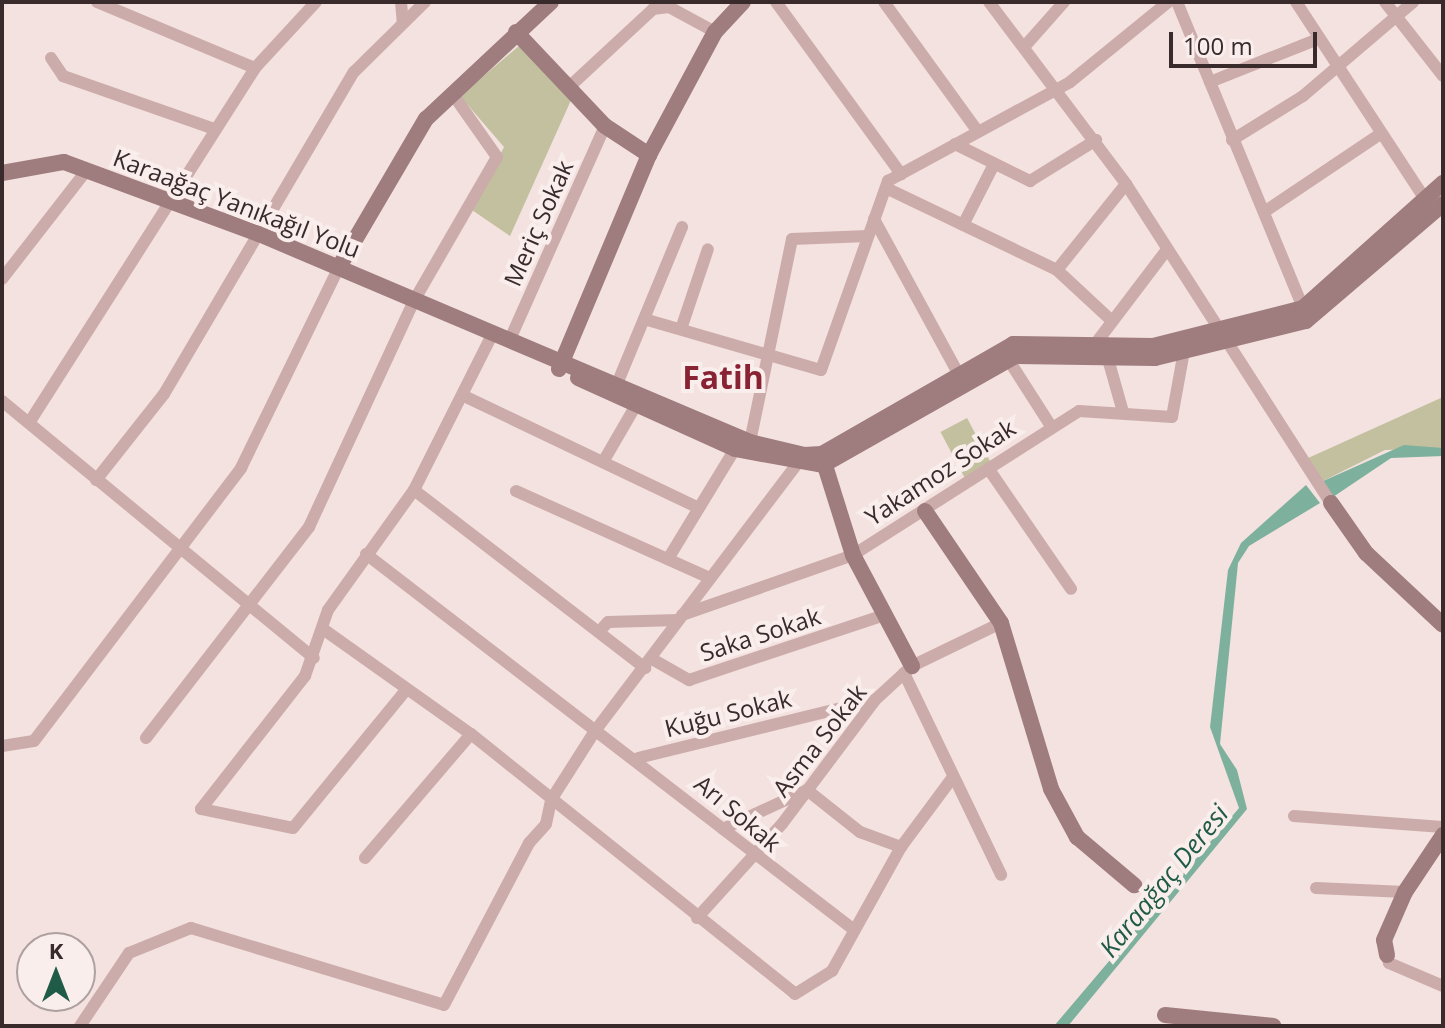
<!DOCTYPE html>
<meta charset="utf-8">
<style>
body{margin:0}
#map{position:relative;width:1445px;height:1028px;overflow:hidden;background:#f3e2df;font-family:"Open Sans",sans-serif}
div>[style]{position:absolute}
[style*='--x']{left:calc(var(--x)*1px);top:calc(var(--y)*1px);width:calc(var(--w)*1px);rotate:calc(var(--a)*1deg)}
.green>*{inset:0;background:#c3c09f;transform-origin:0 0}
.water>*{inset:0;background:#7eb09e}
.street>*{height:12px;margin:-6px;padding:0 6px;transform-origin:6px;border-radius:6px;background:#ccacab}
.secondary>*{height:16px;margin:-8px;padding:0 8px;transform-origin:8px;border-radius:8px;background:#9f7c7e}
span{translate:-50% -50%;white-space:nowrap;text-align:center;line-height:1.15;-webkit-text-stroke:8px #faeeec;paint-order:stroke}
.street-label{font-size:24px;color:#392a2c}
.water-label{font-size:26px;color:#1f5b47;font-style:italic}
.district-label{font-size:32px;color:#892334;font-weight:700}
.frame{position:absolute;inset:0;border:4px solid #392a2c;pointer-events:none}
.north{position:absolute;left:16px;top:932px;width:80px;height:80px;box-sizing:border-box;background:#faeeec;border:2px solid #ada09f;border-radius:50%;rotate:0deg;font-size:22px;font-weight:700;line-height:32px;text-align:center;color:#392a2c}
.north::after{content:'';display:block;margin:auto;width:28px;height:36px;background:#1f5b47;clip-path:polygon(50% 0,100% 100%,50% 72%,0 100%)}
.scale{position:absolute;left:1169px;top:32px;width:148px;height:36px;box-sizing:border-box;border:4px solid #392a2c;border-top:0;padding-left:10px;font-size:24px;line-height:28px;white-space:nowrap;color:#392a2c;-webkit-text-stroke:6px #faeeec;paint-order:stroke}
</style>
<div id="map">
<div class="green">
<i style="clip-path:polygon(520px 45px,572px 98px,510px 236px,472px 210px,504px 147px,460px 96px)"></i>
<i style="clip-path:polygon(1443px 397px,1443px 448px,1385px 450px,1321px 482px,1306px 459px)"></i>
<i style="left:967px;top:418px;width:53px;height:30px;rotate:62deg"></i>
</div>
<div class="water">
<i style="clip-path:polygon(1404px 445px,1443px 448px,1443px 456px,1391px 458px,1333px 497px,1321px 482px)"></i>
<i style="clip-path:polygon(1306px 485px,1320px 503px,1249px 546px,1238px 563px,1220px 744px,1237px 770px,1247px 809px,1068px 1026px,1054px 1026px,1239px 808px,1210px 727px,1228px 570px,1241px 543px)"></i>
</div>
<div class="street">
<i style="--x:97;--y:2;--w:171;--a:22.7"></i>
<i style="--x:401;--y:2;--w:21;--a:85"></i>
<i style="--x:776;--y:2;--w:213;--a:54"></i>
<i style="--x:884;--y:2;--w:160;--a:54.1"></i>
<i style="--x:989;--y:2;--w:228;--a:53"></i>
<i style="--x:1126;--y:184;--w:379;--a:57.3"></i>
<i style="--x:1177;--y:2;--w:331;--a:67.6"></i>
<i style="--x:1296;--y:2;--w:235;--a:56.8"></i>
<i style="--x:1385;--y:2;--w:94;--a:51.9"></i>
<i style="--x:1025;--y:46;--w:59;--a:-48.4"></i>
<i style="--x:51;--y:58;--w:22;--a:56"></i>
<i style="--x:63;--y:76;--w:160;--a:19.3"></i>
<i style="--x:1210;--y:82;--w:116;--a:-21.7"></i>
<i style="--x:568;--y:88;--w:116;--a:-42.9"></i>
<i style="--x:653;--y:9;--w:16;--a:-7"></i>
<i style="--x:669;--y:7;--w:52;--a:28.5"></i>
<i style="--x:1232;--y:140;--w:84;--a:-31.8"></i>
<i style="--x:1303;--y:96;--w:145;--a:-40.5"></i>
<i style="--x:955;--y:144;--w:84;--a:26.3"></i>
<i style="--x:1030;--y:181;--w:78;--a:-31.8"></i>
<i style="--x:886;--y:188;--w:190;--a:25.6"></i>
<i style="--x:1057;--y:270;--w:74;--a:42.8"></i>
<i style="--x:1264;--y:212;--w:136;--a:-33.9"></i>
<i style="--x:874;--y:219;--w:175;--a:61.4"></i>
<i style="--x:963;--y:225;--w:66;--a:-63"></i>
<i style="--x:1057;--y:270;--w:110;--a:-51.3"></i>
<i style="--x:2;--y:279;--w:137;--a:-52.1"></i>
<i style="--x:644;--y:319;--w:184;--a:16.1"></i>
<i style="--x:821;--y:370;--w:201;--a:-70.5"></i>
<i style="--x:888;--y:181;--w:207;--a:-28.5"></i>
<i style="--x:1070;--y:82;--w:127;--a:-39.2"></i>
<i style="--x:681;--y:329;--w:84;--a:-71.4"></i>
<i style="--x:511;--y:337;--w:231;--a:-66"></i>
<i style="--x:1093;--y:347;--w:121;--a:-52.8"></i>
<i style="--x:1008;--y:359;--w:76;--a:57.4"></i>
<i style="--x:1108;--y:359;--w:55;--a:74.2"></i>
<i style="--x:617;--y:384;--w:170;--a:-67.5"></i>
<i style="--x:464;--y:396;--w:260;--a:25.5"></i>
<i style="--x:2;--y:401;--w:404;--a:39.5"></i>
<i style="--x:29;--y:423;--w:421;--a:-57.5"></i>
<i style="--x:255;--y:68;--w:90;--a:-47.3"></i>
<i style="--x:750;--y:442;--w:207;--a:-78.3"></i>
<i style="--x:792;--y:239;--w:76;--a:-2.3"></i>
<i style="--x:603;--y:462;--w:66;--a:-59.9"></i>
<i style="--x:990;--y:471;--w:143;--a:55.5"></i>
<i style="--x:96;--y:480;--w:110;--a:-51.7"></i>
<i style="--x:164;--y:394;--w:374;--a:-59.5"></i>
<i style="--x:354;--y:72;--w:100;--a:-44.6"></i>
<i style="--x:414;--y:490;--w:292;--a:37.6"></i>
<i style="--x:516;--y:491;--w:213;--a:24.2"></i>
<i style="--x:366;--y:554;--w:615;--a:37.6"></i>
<i style="--x:668;--y:559;--w:129;--a:-58.7"></i>
<i style="--x:682;--y:615;--w:181;--a:-19.3"></i>
<i style="--x:853;--y:555;--w:268;--a:-32.5"></i>
<i style="--x:1079;--y:411;--w:93;--a:3.7"></i>
<i style="--x:1172;--y:417;--w:67;--a:-79.7"></i>
<i style="--x:323;--y:629;--w:181;--a:35.4"></i>
<i style="--x:471;--y:734;--w:415;--a:38.7"></i>
<i style="--x:795;--y:994;--w:44;--a:-31.9"></i>
<i style="--x:832;--y:971;--w:142;--a:-60.9"></i>
<i style="--x:599;--y:632;--w:13;--a:-48"></i>
<i style="--x:608;--y:622;--w:70;--a:-1.6"></i>
<i style="--x:652;--y:659;--w:43;--a:29.6"></i>
<i style="--x:689;--y:680;--w:206;--a:-18.4"></i>
<i style="--x:904;--y:673;--w:224;--a:64.3"></i>
<i style="--x:406;--y:690;--w:178;--a:129.3"></i>
<i style="--x:293;--y:828;--w:94;--a:-168.3"></i>
<i style="--x:201;--y:809;--w:169;--a:-52"></i>
<i style="--x:305;--y:676;--w:70;--a:-70.8"></i>
<i style="--x:328;--y:610;--w:148;--a:-54.4"></i>
<i style="--x:414;--y:490;--w:171;--a:-63.3"></i>
<i style="--x:146;--y:738;--w:267;--a:-52.3"></i>
<i style="--x:309;--y:527;--w:251;--a:-65.1"></i>
<i style="--x:415;--y:299;--w:164;--a:-60"></i>
<i style="--x:497;--y:157;--w:78;--a:-125.1"></i>
<i style="--x:2;--y:746;--w:32;--a:-9"></i>
<i style="--x:34;--y:741;--w:343;--a:-52.8"></i>
<i style="--x:241;--y:468;--w:224;--a:-64"></i>
<i style="--x:638;--y:758;--w:244;--a:-13.8"></i>
<i style="--x:1294;--y:816;--w:149;--a:4.2"></i>
<i style="--x:723;--y:829;--w:93;--a:-24.9"></i>
<i style="--x:807;--y:790;--w:68;--a:38.4"></i>
<i style="--x:860;--y:832;--w:44;--a:20.1"></i>
<i style="--x:901;--y:847;--w:87;--a:-53.4"></i>
<i style="--x:365;--y:858;--w:163;--a:-49.5"></i>
<i style="--x:1316;--y:888;--w:89;--a:2.6"></i>
<i style="--x:697;--y:918;--w:127;--a:-47.9"></i>
<i style="--x:782;--y:824;--w:155;--a:-53.1"></i>
<i style="--x:875;--y:700;--w:50;--a:-42.6"></i>
<i style="--x:912;--y:666;--w:99;--a:-25.8"></i>
<i style="--x:1387;--y:955;--w:8;--a:76"></i>
<i style="--x:1389;--y:963;--w:59;--a:23.1"></i>
<i style="--x:80;--y:1026;--w:88;--a:-56.1"></i>
<i style="--x:129;--y:953;--w:67;--a:-22"></i>
<i style="--x:191;--y:928;--w:264;--a:16.9"></i>
<i style="--x:444;--y:1005;--w:183;--a:-62.3"></i>
<i style="--x:529;--y:843;--w:25;--a:-48"></i>
<i style="--x:546;--y:824;--w:25;--a:-78"></i>
<i style="--x:551;--y:800;--w:82;--a:-57.5"></i>
<i style="--x:595;--y:731;--w:346;--a:-52.9"></i>
</div>
<div class="secondary">
<i style="--x:516;--y:32;--w:129;--a:46.6"></i>
<i style="--x:605;--y:126;--w:53;--a:33.4"></i>
<i style="--x:2;--y:173;--w:63;--a:-10.1"></i>
<i style="--x:64;--y:162;--w:208;--a:20.3"></i>
<i style="--x:259;--y:234;--w:533;--a:22.96"></i>
<i style="--x:750;--y:442;--w:56;--a:13.5"></i>
<i style="--x:804;--y:455;--w:18;--a:-3"></i>
<i style="--x:822;--y:454;--w:220;--a:-29.9"></i>
<i style="--x:1013;--y:344;--w:140;--a:0.8"></i>
<i style="--x:1153;--y:346;--w:155;--a:-14.2"></i>
<i style="--x:1303;--y:308;--w:188;--a:-41.8"></i>
<i style="--x:339;--y:267;--w:172;--a:-59.6"></i>
<i style="--x:426;--y:119;--w:171;--a:-43.1"></i>
<i style="--x:559;--y:369;--w:232;--a:-67.2"></i>
<i style="--x:649;--y:155;--w:140;--a:-61.8"></i>
<i style="--x:715;--y:32;--w:41;--a:-47"></i>
<i style="--x:578;--y:378;--w:172;--a:24.3"></i>
<i style="--x:735;--y:449;--w:89;--a:10.3"></i>
<i style="--x:823;--y:465;--w:222;--a:-29.5"></i>
<i style="--x:1016;--y:356;--w:139;--a:0.8"></i>
<i style="--x:1155;--y:358;--w:155;--a:-13.8"></i>
<i style="--x:1306;--y:321;--w:180;--a:-40.5"></i>
<i style="--x:822;--y:456;--w:104;--a:72.6"></i>
<i style="--x:853;--y:555;--w:126;--a:62"></i>
<i style="--x:1331;--y:503;--w:61;--a:55"></i>
<i style="--x:1366;--y:553;--w:105;--a:43.1"></i>
<i style="--x:925;--y:511;--w:135;--a:55.8"></i>
<i style="--x:1001;--y:623;--w:173;--a:73.2"></i>
<i style="--x:1051;--y:789;--w:55;--a:61.6"></i>
<i style="--x:1077;--y:837;--w:75;--a:40.1"></i>
<i style="--x:1387;--y:955;--w:15;--a:-101"></i>
<i style="--x:1384;--y:940;--w:52;--a:-66.4"></i>
<i style="--x:1405;--y:892;--w:69;--a:-56.3"></i>
<i style="--x:1165;--y:1015;--w:109;--a:5.8"></i>
</div>
<div class="street-label">
<span style="left:237px;top:203px;rotate:21deg">Karaağaç Yanıkağıl Yolu</span>
<span style="left:538px;top:223px;rotate:-66deg">Meriç Sokak</span>
<span style="left:940px;top:472px;rotate:-33deg">Yakamoz Sokak</span>
<span style="left:760px;top:634px;rotate:-18deg">Saka Sokak</span>
<span style="left:728px;top:713px;rotate:-14deg">Kuğu Sokak</span>
<span style="left:819px;top:740px;rotate:-52deg">Asma Sokak</span>
<span style="left:738px;top:813px;rotate:40deg">Arı Sokak</span>
</div>
<div class="water-label">
<span style="left:1164px;top:881px;rotate:-51deg">Karaağaç Deresi</span>
</div>
<div class="district-label">
<span style="left:723px;top:377px">Fatih</span>
</div>
<div class="frame"></div>
<div class="north">K</div>
<div class="scale">100 m</div>
</div>
